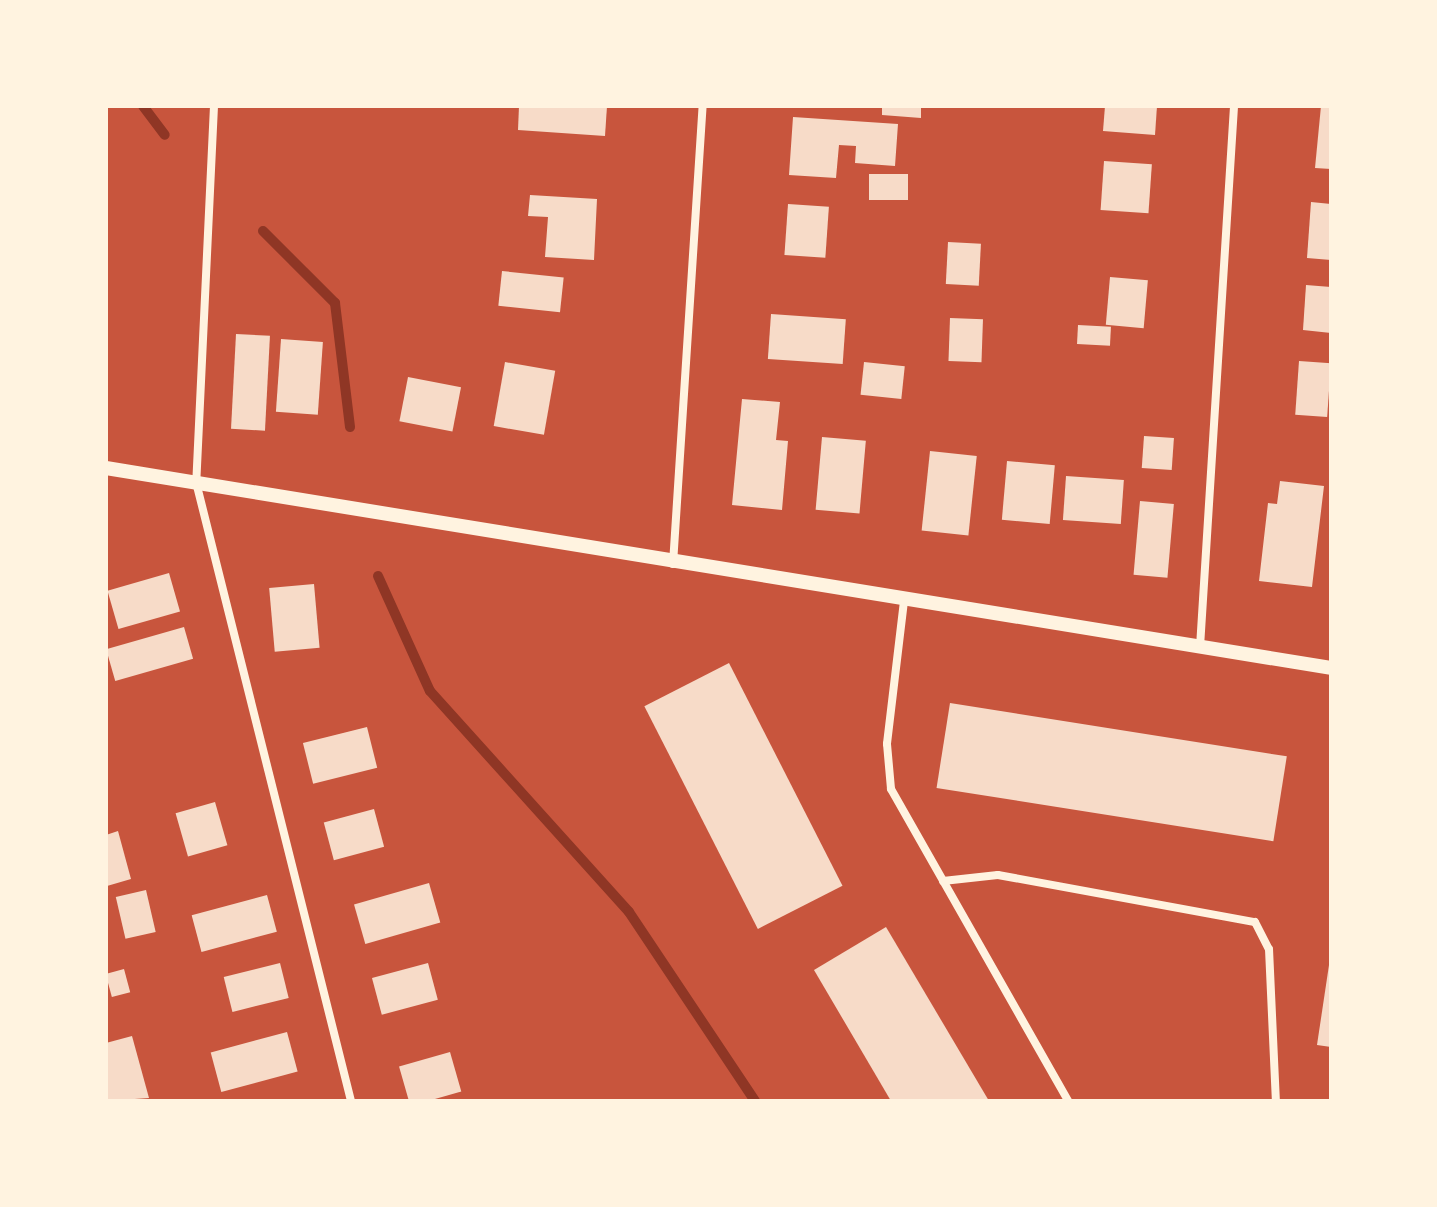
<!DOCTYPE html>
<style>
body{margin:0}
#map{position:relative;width:1437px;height:1207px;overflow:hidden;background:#c8553d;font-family:"Times New Roman",serif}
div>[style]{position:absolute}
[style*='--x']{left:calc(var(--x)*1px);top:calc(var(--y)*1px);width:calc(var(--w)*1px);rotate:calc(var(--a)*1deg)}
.stream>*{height:10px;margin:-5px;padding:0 5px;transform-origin:5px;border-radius:5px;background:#8f3625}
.building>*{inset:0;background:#f7dbc8;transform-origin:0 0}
.minor>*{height:8px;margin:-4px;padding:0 4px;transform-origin:4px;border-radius:4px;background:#fff3e0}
.tertiary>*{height:14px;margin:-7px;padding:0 7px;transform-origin:7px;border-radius:7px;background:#fff3e0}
span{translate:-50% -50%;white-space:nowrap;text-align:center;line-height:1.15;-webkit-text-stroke:6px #fff3e0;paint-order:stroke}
.frame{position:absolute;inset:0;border:108px solid #fff3e0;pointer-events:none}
</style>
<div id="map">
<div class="stream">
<i style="--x:143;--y:106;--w:36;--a:53"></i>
<i style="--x:263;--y:231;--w:102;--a:45"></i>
<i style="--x:335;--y:303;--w:125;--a:83.1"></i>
<i style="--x:378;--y:576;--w:126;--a:65.7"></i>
<i style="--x:430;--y:691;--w:297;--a:48"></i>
<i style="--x:629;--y:912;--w:227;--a:56.3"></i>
</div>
<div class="building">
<i style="clip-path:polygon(519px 106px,607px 106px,605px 136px,518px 130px)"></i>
<i style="clip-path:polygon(882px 106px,921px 106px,921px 118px,882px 115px)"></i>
<i style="clip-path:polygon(1105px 106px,1157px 106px,1155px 135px,1103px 131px)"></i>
<i style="clip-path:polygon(1321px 106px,1331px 106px,1331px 169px,1315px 168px)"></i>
<i style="clip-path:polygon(793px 117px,898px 124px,895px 166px,855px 163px,856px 146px,839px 145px,836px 178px,789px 175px)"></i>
<i style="left:1104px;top:161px;width:48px;height:49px;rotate:4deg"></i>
<i style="left:869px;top:174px;width:39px;height:26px"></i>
<i style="clip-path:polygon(530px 195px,597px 199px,594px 260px,545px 257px,548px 217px,528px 216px)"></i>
<i style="clip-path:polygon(1311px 202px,1331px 204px,1331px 260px,1307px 258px)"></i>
<i style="left:788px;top:204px;width:41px;height:51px;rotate:4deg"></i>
<i style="left:948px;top:242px;width:33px;height:42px;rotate:3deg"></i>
<i style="left:502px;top:271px;width:62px;height:35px;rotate:6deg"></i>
<i style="left:1110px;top:277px;width:38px;height:48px;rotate:5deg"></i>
<i style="clip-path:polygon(1306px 285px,1331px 287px,1331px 333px,1303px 330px)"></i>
<i style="left:771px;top:314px;width:75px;height:45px;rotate:4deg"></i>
<i style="left:950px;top:318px;width:33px;height:43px;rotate:2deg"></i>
<i style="left:1078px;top:325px;width:33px;height:19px;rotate:3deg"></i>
<i style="left:236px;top:334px;width:34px;height:95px;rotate:3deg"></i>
<i style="left:281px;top:339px;width:42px;height:73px;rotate:4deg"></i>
<i style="left:1299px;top:361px;width:32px;height:54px;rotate:4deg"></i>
<i style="left:505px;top:362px;width:51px;height:65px;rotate:10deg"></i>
<i style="left:864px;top:362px;width:41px;height:33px;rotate:6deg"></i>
<i style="left:408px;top:377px;width:54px;height:45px;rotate:11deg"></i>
<i style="clip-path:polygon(742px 399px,780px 402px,776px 440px,788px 441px,782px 510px,732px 505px)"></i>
<i style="left:1144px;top:436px;width:30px;height:32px;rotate:4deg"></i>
<i style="left:822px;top:437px;width:44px;height:73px;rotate:5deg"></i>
<i style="left:930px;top:451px;width:47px;height:80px;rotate:6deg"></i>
<i style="left:1007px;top:461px;width:48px;height:59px;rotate:5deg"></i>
<i style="left:1066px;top:476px;width:58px;height:44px;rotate:4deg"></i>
<i style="clip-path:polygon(1280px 481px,1324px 486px,1312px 587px,1259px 581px,1268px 503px,1277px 504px)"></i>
<i style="left:1140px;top:501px;width:34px;height:74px;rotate:5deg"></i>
<i style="left:169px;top:573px;width:40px;height:64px;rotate:74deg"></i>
<i style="left:314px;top:584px;width:64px;height:45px;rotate:85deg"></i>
<i style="left:184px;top:627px;width:33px;height:81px;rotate:74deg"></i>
<i style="left:729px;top:663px;width:250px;height:95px;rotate:63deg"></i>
<i style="left:950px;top:703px;width:341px;height:86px;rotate:9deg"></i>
<i style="left:367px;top:727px;width:42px;height:66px;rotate:76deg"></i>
<i style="left:215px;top:802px;width:45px;height:41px;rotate:74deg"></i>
<i style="left:374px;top:809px;width:39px;height:52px;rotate:75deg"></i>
<i style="clip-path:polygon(118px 831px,131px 879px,107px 886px,106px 835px)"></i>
<i style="left:429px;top:883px;width:41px;height:78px;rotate:74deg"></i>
<i style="left:146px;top:890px;width:43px;height:31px;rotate:77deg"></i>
<i style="left:267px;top:895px;width:38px;height:78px;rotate:75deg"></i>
<i style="clip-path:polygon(886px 927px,989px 1101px,891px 1101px,814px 970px)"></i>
<i style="left:280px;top:963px;width:36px;height:58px;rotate:76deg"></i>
<i style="left:428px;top:963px;width:38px;height:58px;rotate:75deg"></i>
<i style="clip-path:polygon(1329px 965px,1331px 966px,1331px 1047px,1317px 1045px)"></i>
<i style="left:124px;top:969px;width:24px;height:19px;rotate:75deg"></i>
<i style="left:287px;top:1032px;width:41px;height:79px;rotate:75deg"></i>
<i style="clip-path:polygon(132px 1036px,149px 1098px,106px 1101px,106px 1043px)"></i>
<i style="left:450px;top:1052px;width:41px;height:53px;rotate:74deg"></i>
</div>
<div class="minor">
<i style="--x:214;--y:106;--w:376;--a:92.7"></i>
<i style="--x:196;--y:482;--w:638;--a:75.94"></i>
<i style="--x:673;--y:564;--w:459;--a:-86.3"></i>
<i style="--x:904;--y:601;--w:144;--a:96.8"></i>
<i style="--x:887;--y:744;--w:45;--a:84.9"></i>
<i style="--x:891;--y:789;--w:359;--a:60.4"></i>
<i style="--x:1200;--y:647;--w:542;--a:-86.4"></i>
<i style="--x:943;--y:881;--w:55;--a:-6.2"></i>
<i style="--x:998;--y:875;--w:261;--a:10.4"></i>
<i style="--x:1255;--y:922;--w:30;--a:63"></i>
<i style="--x:1269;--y:949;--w:152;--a:87.4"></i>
</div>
<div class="tertiary">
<i style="--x:106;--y:468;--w:1241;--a:9.27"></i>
</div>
<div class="frame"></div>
</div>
